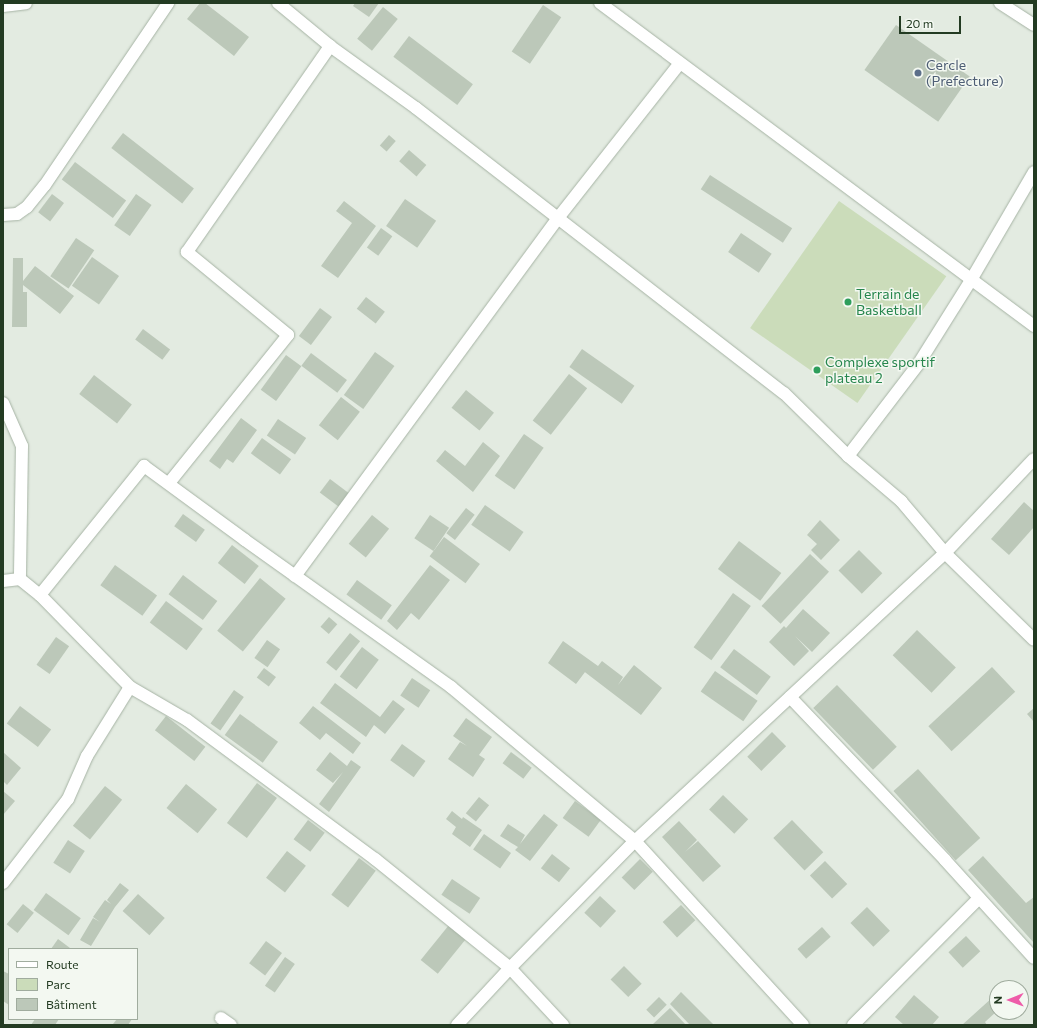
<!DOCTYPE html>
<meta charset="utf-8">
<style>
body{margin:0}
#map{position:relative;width:1037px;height:1028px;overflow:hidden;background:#e3ebe1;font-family:Commissioner,sans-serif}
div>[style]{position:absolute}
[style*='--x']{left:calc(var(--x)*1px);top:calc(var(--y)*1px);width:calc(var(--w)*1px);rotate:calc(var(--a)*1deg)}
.green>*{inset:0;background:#cbdcba;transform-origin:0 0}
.building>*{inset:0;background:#bcc8b9;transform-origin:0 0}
.roads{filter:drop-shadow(0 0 1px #a6b3a4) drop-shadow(0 0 1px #a6b3a4)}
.street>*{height:12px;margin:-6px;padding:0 6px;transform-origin:6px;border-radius:6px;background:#fff}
.secondary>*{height:12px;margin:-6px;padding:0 6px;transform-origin:6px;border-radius:6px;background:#fff}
.dots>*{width:11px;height:11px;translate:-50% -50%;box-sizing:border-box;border:2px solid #f3f8f1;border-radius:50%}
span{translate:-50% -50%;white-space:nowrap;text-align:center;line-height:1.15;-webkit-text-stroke:3px #f3f8f1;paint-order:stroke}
.service-label{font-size:14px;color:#4e5e75}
.left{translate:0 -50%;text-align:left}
.leisure-label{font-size:14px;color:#27864d}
.frame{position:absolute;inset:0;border:4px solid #233b22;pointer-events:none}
.legend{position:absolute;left:8px;top:948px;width:130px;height:72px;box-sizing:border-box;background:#f3f8f1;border:1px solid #a0ac9e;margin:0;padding:5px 7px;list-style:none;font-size:12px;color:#233b22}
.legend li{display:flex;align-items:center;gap:8px;height:20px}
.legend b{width:20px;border:1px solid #a0ac9e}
.north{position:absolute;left:989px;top:980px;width:40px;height:40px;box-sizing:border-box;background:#f3f8f1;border:1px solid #a0ac9e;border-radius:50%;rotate:269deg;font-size:11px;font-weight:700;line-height:16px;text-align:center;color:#233b22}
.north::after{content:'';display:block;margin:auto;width:14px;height:18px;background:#ee5ca9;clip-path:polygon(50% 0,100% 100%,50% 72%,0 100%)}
.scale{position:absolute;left:899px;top:16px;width:62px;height:18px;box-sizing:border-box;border:2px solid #233b22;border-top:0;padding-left:5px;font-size:12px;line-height:14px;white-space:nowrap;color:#233b22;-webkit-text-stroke:3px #f3f8f1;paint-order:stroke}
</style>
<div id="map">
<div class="green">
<i style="left:839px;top:201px;width:131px;height:155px;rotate:35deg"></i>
</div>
<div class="building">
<i style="clip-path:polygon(200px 3px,205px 3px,249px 37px,234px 56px,187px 19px)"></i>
<i style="clip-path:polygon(355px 3px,379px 3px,369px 17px,353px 6px)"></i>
<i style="left:543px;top:5px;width:22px;height:56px;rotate:34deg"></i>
<i style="left:383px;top:7px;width:19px;height:41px;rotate:39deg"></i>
<i style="left:896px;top:25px;width:90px;height:55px;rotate:35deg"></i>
<i style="left:409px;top:36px;width:80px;height:26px;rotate:37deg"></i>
<i style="left:123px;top:133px;width:90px;height:19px;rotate:38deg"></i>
<i style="left:389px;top:135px;width:9px;height:14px;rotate:41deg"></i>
<i style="left:409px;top:150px;width:23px;height:15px;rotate:41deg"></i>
<i style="left:75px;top:162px;width:64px;height:22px;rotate:37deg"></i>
<i style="left:710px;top:175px;width:98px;height:17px;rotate:33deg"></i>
<i style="left:52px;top:194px;width:15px;height:23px;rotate:37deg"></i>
<i style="left:136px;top:194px;width:19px;height:38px;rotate:35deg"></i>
<i style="left:405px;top:199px;width:38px;height:33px;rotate:35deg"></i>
<i style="clip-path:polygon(344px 201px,376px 226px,338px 278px,321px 266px,352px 223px,336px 211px)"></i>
<i style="left:381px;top:228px;width:14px;height:24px;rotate:36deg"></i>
<i style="left:741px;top:233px;width:37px;height:23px;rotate:34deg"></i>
<i style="left:76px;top:238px;width:22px;height:46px;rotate:34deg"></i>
<i style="left:92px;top:257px;width:33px;height:35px;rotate:35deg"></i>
<i style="clip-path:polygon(13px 258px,23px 258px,23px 281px,35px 266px,74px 296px,60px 314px,23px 285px,23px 292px,27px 292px,27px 327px,12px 327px)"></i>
<i style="left:366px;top:297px;width:24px;height:15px;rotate:38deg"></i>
<i style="left:320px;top:308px;width:15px;height:35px;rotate:37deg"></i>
<i style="left:143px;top:329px;width:34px;height:13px;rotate:37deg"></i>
<i style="left:582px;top:349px;width:64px;height:22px;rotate:35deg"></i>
<i style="left:375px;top:352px;width:24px;height:53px;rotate:36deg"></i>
<i style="left:311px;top:353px;width:45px;height:16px;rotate:37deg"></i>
<i style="left:286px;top:355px;width:19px;height:43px;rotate:36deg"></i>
<i style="left:569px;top:374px;width:23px;height:59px;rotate:38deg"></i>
<i style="left:94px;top:375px;width:48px;height:24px;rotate:38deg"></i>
<i style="left:466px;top:390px;width:36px;height:23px;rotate:39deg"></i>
<i style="left:341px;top:397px;width:24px;height:36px;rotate:38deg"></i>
<i style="clip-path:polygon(241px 418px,257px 430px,233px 463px,227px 459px,220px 469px,209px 461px)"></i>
<i style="left:278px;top:419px;width:34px;height:20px;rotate:34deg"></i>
<i style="left:524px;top:434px;width:24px;height:51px;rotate:35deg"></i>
<i style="left:262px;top:438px;width:36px;height:19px;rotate:36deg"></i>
<i style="clip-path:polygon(483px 442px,500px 456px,473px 492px,436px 461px,445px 450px,465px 466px)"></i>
<i style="left:330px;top:479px;width:25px;height:17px;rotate:37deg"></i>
<i style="clip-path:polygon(1024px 502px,1034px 511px,1034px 527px,1009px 555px,991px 539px)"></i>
<i style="left:485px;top:505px;width:47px;height:24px;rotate:35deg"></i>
<i style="left:466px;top:508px;width:11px;height:32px;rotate:38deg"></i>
<i style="left:183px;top:514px;width:27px;height:15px;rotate:36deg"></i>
<i style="left:372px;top:515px;width:22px;height:37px;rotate:39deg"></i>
<i style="left:430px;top:515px;width:23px;height:28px;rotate:34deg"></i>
<i style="clip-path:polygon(820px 520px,840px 540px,821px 560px,811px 550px,817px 544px,807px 535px)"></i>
<i style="left:444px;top:537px;width:45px;height:24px;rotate:37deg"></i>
<i style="left:739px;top:541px;width:53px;height:35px;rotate:37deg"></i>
<i style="left:232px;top:545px;width:34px;height:23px;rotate:38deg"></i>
<i style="left:859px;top:550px;width:33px;height:29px;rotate:45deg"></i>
<i style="left:810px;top:554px;width:26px;height:71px;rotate:43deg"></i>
<i style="left:115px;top:565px;width:52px;height:25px;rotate:36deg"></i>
<i style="clip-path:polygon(430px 565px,450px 580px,419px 620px,411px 613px,397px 630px,387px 621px)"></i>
<i style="left:183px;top:575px;width:43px;height:24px;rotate:37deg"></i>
<i style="left:260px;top:578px;width:33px;height:68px;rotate:39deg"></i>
<i style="left:357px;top:580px;width:43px;height:18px;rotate:36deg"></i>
<i style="left:733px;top:593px;width:22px;height:67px;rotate:36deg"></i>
<i style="left:166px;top:601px;width:46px;height:27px;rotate:37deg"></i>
<i style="clip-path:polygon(803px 609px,830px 633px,812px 652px,795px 636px,809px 651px,794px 666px,769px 642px,784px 626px,786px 628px)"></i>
<i style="left:329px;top:617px;width:11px;height:13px;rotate:41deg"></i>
<i style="left:917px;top:630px;width:54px;height:35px;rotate:44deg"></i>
<i style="left:350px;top:633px;width:13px;height:38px;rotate:39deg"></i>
<i style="left:56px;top:637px;width:16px;height:34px;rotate:35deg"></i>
<i style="left:267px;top:640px;width:16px;height:22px;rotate:35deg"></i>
<i style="clip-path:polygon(563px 641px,598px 666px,602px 661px,623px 677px,618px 685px,634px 665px,662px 688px,641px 715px,573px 663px,585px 672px,576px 684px,548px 663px)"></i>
<i style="left:362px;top:647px;width:21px;height:37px;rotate:37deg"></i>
<i style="left:734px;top:649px;width:46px;height:23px;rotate:37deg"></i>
<i style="left:992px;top:667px;width:34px;height:87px;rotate:47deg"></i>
<i style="left:264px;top:668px;width:15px;height:12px;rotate:37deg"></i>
<i style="left:715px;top:671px;width:52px;height:25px;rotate:35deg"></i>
<i style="left:412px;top:678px;width:22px;height:21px;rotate:34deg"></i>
<i style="clip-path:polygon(335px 683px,380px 717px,393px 700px,405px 709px,385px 734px,374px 725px,366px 737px,320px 703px)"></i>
<i style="left:837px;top:685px;width:86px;height:33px;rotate:46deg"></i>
<i style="left:234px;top:690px;width:12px;height:41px;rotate:35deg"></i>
<i style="left:20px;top:706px;width:39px;height:22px;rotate:37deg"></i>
<i style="clip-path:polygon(313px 706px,361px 743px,353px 754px,326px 733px,320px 740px,299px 723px)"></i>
<i style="clip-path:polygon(1034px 708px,1034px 722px,1027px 714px)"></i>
<i style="left:240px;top:714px;width:47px;height:26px;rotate:36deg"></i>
<i style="left:166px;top:716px;width:50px;height:18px;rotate:38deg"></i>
<i style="clip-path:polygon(466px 718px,492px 737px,479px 755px,485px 759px,473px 777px,448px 759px,460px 742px,467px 746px,453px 736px)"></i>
<i style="left:772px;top:732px;width:20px;height:35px;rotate:45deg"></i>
<i style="left:402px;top:744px;width:29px;height:20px;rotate:36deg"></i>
<i style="clip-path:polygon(3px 752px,21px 768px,7px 785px,3px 781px)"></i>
<i style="clip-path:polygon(330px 752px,347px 766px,351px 760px,361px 767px,329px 812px,319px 804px,343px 772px,333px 783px,316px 770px)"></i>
<i style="left:511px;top:752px;width:26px;height:14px;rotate:37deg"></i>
<i style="left:918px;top:769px;width:93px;height:33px;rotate:48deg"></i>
<i style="left:257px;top:783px;width:25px;height:50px;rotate:37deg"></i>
<i style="left:186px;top:784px;width:40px;height:31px;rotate:39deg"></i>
<i style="left:105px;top:786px;width:22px;height:51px;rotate:39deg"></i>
<i style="clip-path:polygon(3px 791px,15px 801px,3px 815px)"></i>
<i style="left:723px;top:795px;width:35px;height:20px;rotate:44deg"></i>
<i style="left:479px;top:797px;width:13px;height:21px;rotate:39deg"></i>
<i style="left:575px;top:801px;width:32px;height:21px;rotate:36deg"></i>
<i style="clip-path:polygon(452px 811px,462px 819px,463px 817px,482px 830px,470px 847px,452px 834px,456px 827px,446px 819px)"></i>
<i style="clip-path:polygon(544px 814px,558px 825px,530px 861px,515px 850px,518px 847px,500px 836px,508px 824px,525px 835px,520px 844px)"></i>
<i style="left:308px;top:820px;width:21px;height:24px;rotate:37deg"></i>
<i style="left:792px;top:820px;width:45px;height:26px;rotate:46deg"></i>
<i style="clip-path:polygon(679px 821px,697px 840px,685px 852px,698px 841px,721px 866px,703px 882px,662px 837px)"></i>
<i style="left:484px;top:834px;width:33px;height:19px;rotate:35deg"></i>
<i style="left:68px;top:840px;width:20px;height:27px;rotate:33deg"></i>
<i style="left:287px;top:851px;width:24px;height:34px;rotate:38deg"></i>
<i style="left:552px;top:854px;width:23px;height:18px;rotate:38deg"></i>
<i style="clip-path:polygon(983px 856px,1026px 903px,1034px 897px,1034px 943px,968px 870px)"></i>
<i style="left:359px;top:858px;width:21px;height:46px;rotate:37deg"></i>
<i style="left:640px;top:859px;width:18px;height:26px;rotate:45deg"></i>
<i style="left:825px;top:861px;width:32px;height:21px;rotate:46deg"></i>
<i style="left:452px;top:879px;width:34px;height:19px;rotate:34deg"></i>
<i style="clip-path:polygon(120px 883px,129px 890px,115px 907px,91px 946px,80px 940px,93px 918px,100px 922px,93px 917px,105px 900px,111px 904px,107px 900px)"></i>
<i style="left:46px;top:893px;width:43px;height:21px;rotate:36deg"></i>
<i style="left:138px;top:894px;width:36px;height:23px;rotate:42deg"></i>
<i style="left:600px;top:896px;width:22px;height:23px;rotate:43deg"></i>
<i style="left:23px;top:904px;width:14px;height:26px;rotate:39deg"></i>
<i style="left:681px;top:905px;width:21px;height:25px;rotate:47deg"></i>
<i style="left:867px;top:907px;width:33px;height:23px;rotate:46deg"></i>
<i style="left:449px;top:925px;width:22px;height:45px;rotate:39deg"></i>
<i style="left:822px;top:927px;width:13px;height:33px;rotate:48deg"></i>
<i style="left:966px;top:936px;width:21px;height:24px;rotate:47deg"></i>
<i style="clip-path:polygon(58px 939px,70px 948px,69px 949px,51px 949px)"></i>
<i style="left:266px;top:941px;width:20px;height:28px;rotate:37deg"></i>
<i style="left:285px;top:957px;width:12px;height:35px;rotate:35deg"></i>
<i style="left:624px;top:966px;width:25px;height:19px;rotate:45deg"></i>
<i style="clip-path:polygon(3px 971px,9px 974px,9px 1005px,3px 1001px)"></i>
<i style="clip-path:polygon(681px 992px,714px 1025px,690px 1025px,670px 1004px)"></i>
<i style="clip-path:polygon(914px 995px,939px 1017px,932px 1025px,904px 1025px,895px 1017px)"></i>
<i style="left:659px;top:997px;width:11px;height:18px;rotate:45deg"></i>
<i style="clip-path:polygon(993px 997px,997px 1001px,997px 1011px,985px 1022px,987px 1025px,962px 1025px)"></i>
<i style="clip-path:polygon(670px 1008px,686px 1025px,652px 1025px)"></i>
<i style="clip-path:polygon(35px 1019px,59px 1019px,55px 1025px,31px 1025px)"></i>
<i style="clip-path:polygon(117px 1019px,132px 1019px,128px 1025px,115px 1025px,113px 1024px)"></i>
</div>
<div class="roads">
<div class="street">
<i style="--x:278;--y:3;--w:67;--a:39.6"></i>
<i style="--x:330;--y:46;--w:106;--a:35.8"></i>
<i style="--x:416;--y:108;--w:465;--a:37.8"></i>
<i style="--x:784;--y:393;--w:90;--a:44.5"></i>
<i style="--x:848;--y:456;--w:70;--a:40.3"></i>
<i style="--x:901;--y:501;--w:68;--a:49.8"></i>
<i style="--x:945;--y:553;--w:124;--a:44.3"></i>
<i style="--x:600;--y:3;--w:541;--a:36.66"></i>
<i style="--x:3;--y:6;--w:23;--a:-7"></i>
<i style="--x:3;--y:215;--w:14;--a:-4"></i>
<i style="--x:17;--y:214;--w:12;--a:-35"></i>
<i style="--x:27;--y:207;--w:28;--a:-51"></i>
<i style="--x:45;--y:185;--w:220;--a:-55.9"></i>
<i style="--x:3;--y:403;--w:47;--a:66.2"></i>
<i style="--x:22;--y:446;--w:133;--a:90.9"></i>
<i style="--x:848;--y:456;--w:117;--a:-52.6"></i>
<i style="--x:919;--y:363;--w:98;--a:-57.9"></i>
<i style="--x:971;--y:280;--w:125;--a:-59.7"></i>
<i style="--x:169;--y:483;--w:190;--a:-51.2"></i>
<i style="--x:288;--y:335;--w:131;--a:-140.6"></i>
<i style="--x:187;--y:252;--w:251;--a:-55.2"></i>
<i style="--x:295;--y:576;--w:444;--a:-53.7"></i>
<i style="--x:558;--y:218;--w:197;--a:-51.8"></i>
<i style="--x:3;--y:581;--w:17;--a:-7"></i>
<i style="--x:20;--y:579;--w:26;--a:39"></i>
<i style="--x:40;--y:595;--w:129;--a:45.6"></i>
<i style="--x:130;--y:687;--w:66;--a:30.1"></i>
<i style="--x:187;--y:720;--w:234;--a:36.5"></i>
<i style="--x:375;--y:859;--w:174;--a:38.9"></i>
<i style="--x:510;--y:968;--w:78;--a:47.1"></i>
<i style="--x:40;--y:595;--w:166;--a:-51.1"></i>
<i style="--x:144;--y:466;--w:125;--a:36.2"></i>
<i style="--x:245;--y:540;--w:253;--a:35.5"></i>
<i style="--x:451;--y:687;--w:240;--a:39.9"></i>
<i style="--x:635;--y:841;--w:249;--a:47.6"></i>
<i style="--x:790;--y:697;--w:225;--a:46.4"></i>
<i style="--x:945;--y:860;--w:132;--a:47.8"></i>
<i style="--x:3;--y:883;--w:106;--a:-52.3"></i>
<i style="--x:68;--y:799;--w:47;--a:-66.2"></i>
<i style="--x:87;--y:756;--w:81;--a:-58.1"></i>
<i style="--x:221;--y:1018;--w:12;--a:35"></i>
<i style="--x:457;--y:1025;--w:78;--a:-47.1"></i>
<i style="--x:510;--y:968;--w:178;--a:-45.5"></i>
<i style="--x:635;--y:841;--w:423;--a:-42.9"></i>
<i style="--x:945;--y:553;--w:129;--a:-46.6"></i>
<i style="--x:853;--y:1025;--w:179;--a:-45.2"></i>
</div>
<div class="secondary">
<i style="--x:1000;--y:3;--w:40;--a:32.9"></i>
</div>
</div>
<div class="dots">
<i style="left:918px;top:73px;background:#5c6f8a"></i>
<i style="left:848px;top:302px;background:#2e9e5b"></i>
<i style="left:817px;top:370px;background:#2e9e5b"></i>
</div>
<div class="service-label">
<span class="left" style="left:926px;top:73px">Cercle<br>(Prefecture)</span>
</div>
<div class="leisure-label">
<span class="left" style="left:856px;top:302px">Terrain de<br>Basketball</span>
<span class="left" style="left:825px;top:370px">Complexe sportif<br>plateau 2</span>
</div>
<div class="frame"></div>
<ul class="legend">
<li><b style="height:5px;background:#fff"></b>Route</li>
<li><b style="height:11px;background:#cbdcba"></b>Parc</li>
<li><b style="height:11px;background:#bcc8b9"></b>Bâtiment</li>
</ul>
<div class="north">N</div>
<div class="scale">20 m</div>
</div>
